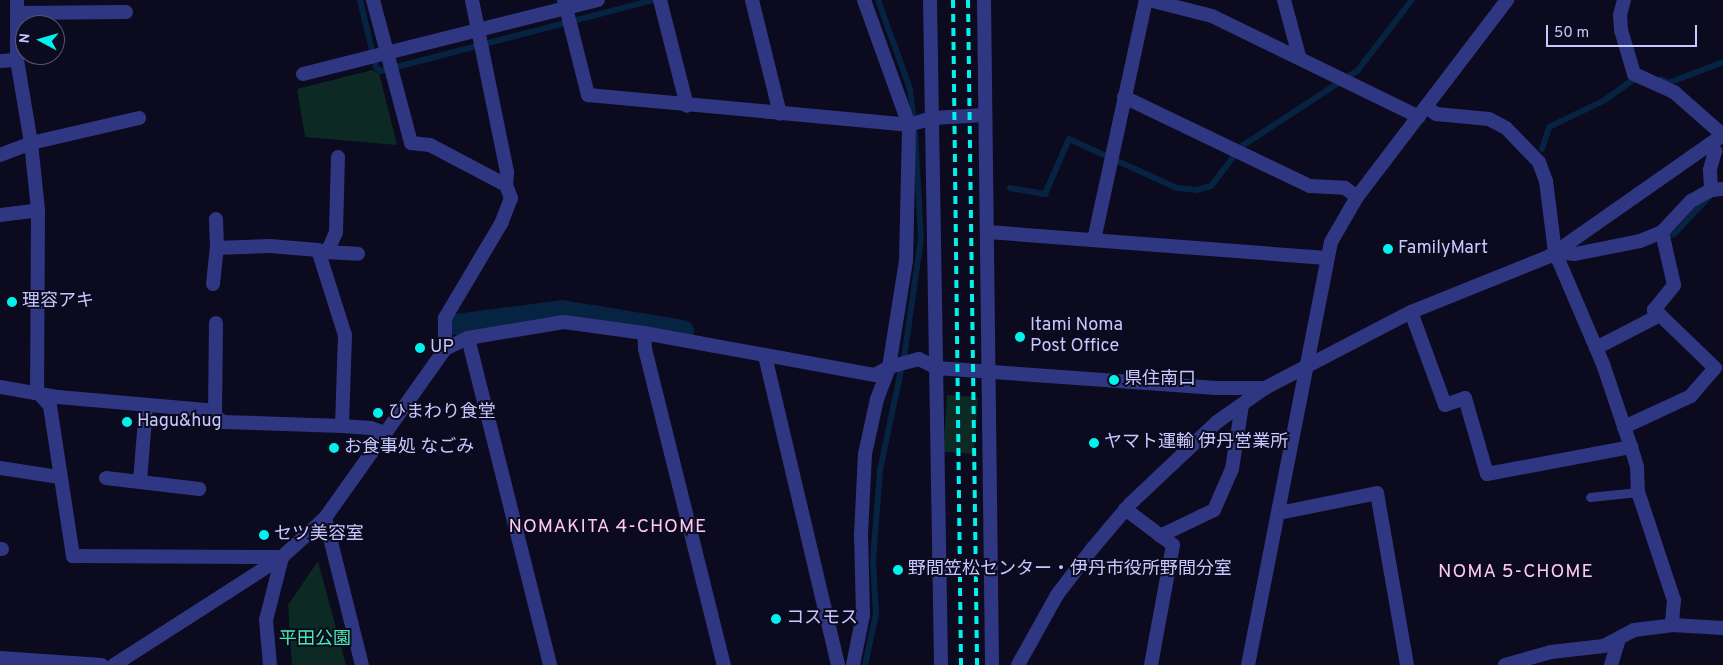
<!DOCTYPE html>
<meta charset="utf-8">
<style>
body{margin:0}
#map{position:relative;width:1723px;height:665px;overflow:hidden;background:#0b0a1e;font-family:Overpass,"Noto Sans JP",sans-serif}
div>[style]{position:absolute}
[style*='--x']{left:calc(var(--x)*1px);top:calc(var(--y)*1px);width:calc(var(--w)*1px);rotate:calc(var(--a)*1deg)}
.green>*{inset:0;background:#0c2924;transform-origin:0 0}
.stream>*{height:6px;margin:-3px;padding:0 3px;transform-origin:3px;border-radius:3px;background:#062342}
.canal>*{height:21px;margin:-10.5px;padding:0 10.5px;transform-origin:10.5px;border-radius:10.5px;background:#062342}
.service>*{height:9px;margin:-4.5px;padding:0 4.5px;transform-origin:4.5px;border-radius:4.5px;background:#2f3783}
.minor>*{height:14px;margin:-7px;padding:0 7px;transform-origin:7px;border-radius:7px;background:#2f3783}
.tertiary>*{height:14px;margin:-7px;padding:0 7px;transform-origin:7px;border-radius:7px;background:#2f3783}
.rail>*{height:4px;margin-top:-2px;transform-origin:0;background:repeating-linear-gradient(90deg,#00f2ec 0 8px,transparent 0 14px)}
.dots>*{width:14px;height:14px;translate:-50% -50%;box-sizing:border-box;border:2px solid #0b0a1e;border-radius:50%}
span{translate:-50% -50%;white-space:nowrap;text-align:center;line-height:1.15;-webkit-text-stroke:4px #0b0a1e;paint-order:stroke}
.poi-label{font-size:18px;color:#c7c8ff}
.left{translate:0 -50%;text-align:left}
.park-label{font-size:18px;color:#47ebad}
.neighbourhood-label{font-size:19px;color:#ffc9f2;letter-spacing:1px}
.north{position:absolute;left:15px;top:15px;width:50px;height:50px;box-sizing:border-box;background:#0b0a1e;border:1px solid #565678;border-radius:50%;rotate:276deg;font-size:14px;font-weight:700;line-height:20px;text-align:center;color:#c7c8ff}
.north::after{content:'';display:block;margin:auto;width:18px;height:22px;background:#00f2ec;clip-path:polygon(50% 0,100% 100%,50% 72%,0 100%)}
.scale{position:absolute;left:1546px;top:25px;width:151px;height:22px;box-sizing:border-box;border:2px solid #c7c8ff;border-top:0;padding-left:6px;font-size:15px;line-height:18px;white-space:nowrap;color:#c7c8ff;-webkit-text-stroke:4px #0b0a1e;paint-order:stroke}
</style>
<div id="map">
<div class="green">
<i style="clip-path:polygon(372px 70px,379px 73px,397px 145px,305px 137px,297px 89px)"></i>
<i style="left:947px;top:395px;width:31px;height:57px;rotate:4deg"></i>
<i style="clip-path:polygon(318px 561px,346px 665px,292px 665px,288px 605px)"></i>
</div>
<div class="stream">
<i style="--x:360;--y:0;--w:69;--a:76.6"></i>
<i style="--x:376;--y:67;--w:6;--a:39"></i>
<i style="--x:381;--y:71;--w:281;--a:-14.6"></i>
<i style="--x:878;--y:0;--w:95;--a:70.2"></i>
<i style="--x:910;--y:89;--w:34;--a:83"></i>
<i style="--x:1661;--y:79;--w:8;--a:30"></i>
<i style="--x:1668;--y:83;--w:59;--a:-20.9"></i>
<i style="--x:1542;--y:149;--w:23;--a:-72"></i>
<i style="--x:1549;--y:127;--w:62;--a:-25.7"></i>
<i style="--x:1605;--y:100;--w:34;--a:-36"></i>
<i style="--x:1010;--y:188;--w:36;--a:10"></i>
<i style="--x:1045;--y:194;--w:60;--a:-66.4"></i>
<i style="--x:1069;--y:139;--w:119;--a:24.4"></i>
<i style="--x:1177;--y:188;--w:19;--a:6"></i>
<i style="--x:1196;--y:190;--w:16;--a:-15"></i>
<i style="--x:1211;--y:186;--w:51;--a:-52.2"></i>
<i style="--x:1242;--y:146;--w:139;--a:-33.2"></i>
<i style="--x:1358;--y:70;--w:88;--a:-52.4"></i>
<i style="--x:1662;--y:238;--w:13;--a:-18"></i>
<i style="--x:1674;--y:234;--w:52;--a:-46.5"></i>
<i style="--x:865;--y:665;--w:52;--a:-77.8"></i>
<i style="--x:876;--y:614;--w:53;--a:-93.2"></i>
<i style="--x:873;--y:561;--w:91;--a:-85.6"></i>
<i style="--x:880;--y:470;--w:122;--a:-78.1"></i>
<i style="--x:905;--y:351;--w:114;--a:-81.9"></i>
<i style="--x:921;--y:238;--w:105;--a:-93.3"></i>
</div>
<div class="canal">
<i style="--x:456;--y:324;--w:107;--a:-7.5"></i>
<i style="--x:562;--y:310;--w:123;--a:9.4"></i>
</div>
<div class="service">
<i style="--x:1590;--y:497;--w:48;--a:-5.9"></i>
</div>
<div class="minor">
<i style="--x:17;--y:0;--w:60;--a:90"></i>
<i style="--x:17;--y:60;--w:84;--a:80.4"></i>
<i style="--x:31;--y:143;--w:67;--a:84"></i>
<i style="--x:38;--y:210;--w:181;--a:90.3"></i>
<i style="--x:37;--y:391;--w:20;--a:49"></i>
<i style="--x:50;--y:406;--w:152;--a:81.3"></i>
<i style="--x:73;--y:556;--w:209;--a:0.3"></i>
<i style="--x:373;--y:0;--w:148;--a:75.1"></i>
<i style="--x:411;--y:143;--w:19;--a:6"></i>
<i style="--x:430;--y:145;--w:86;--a:27.8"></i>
<i style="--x:506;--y:185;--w:14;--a:69"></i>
<i style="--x:511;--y:198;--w:26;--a:111"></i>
<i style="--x:502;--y:222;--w:112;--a:120.7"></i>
<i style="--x:445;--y:318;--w:31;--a:90"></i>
<i style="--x:472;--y:0;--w:176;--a:78.5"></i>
<i style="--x:507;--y:172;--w:13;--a:94"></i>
<i style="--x:660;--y:0;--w:109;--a:75.7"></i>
<i style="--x:752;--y:0;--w:117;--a:76.2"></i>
<i style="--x:930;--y:0;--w:665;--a:89.05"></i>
<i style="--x:984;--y:0;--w:665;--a:89.31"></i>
<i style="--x:1149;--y:0;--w:65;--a:14.3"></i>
<i style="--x:1212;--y:16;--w:230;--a:26"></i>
<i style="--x:1284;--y:0;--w:58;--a:75"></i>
<i style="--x:1624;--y:0;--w:16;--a:105"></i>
<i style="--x:1620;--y:15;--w:15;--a:86"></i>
<i style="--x:1621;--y:30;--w:46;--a:73.5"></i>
<i style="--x:1634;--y:74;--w:44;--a:24.2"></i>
<i style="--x:1674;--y:92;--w:65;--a:41.3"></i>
<i style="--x:566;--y:8;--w:90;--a:75.8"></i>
<i style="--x:588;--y:95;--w:322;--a:5.3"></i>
<i style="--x:909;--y:125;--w:24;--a:-17"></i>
<i style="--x:932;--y:118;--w:53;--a:-3.2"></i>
<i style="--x:17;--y:13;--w:109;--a:-0.5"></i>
<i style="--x:0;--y:61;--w:17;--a:-3"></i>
<i style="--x:303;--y:74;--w:304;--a:-14.1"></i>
<i style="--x:1124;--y:97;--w:206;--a:25.6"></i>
<i style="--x:1310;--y:186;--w:35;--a:3"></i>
<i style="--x:1345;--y:188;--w:15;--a:37"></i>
<i style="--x:1427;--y:107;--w:11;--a:38"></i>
<i style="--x:1436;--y:114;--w:53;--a:5.4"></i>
<i style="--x:1489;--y:119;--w:19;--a:28"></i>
<i style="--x:1506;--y:128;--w:47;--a:45.9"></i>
<i style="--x:1539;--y:162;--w:20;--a:70"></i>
<i style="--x:1546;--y:181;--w:72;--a:82.8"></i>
<i style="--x:1555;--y:252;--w:122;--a:66.8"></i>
<i style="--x:1603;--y:364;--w:88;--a:71.4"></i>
<i style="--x:1631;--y:447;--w:21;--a:73"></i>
<i style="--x:1637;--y:467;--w:25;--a:88"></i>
<i style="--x:1638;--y:492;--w:114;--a:71.6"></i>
<i style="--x:1674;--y:600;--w:25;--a:95"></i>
<i style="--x:1710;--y:144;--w:9;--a:54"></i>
<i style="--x:1715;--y:151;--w:20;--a:105"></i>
<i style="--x:1710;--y:170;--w:20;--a:87"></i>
<i style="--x:0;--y:155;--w:33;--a:-21"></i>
<i style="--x:31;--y:143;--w:111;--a:-13"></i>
<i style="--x:0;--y:215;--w:38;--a:-7"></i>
<i style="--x:216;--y:219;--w:29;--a:88"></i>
<i style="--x:217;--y:248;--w:53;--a:-2.2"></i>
<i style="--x:270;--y:246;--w:48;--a:4.8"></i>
<i style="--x:318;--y:250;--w:89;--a:72.4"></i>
<i style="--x:345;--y:335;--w:91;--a:91.9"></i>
<i style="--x:988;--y:232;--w:339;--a:4.4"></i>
<i style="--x:1094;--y:240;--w:246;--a:-77.8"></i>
<i style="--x:324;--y:252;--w:34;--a:3"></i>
<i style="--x:1555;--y:252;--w:20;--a:6"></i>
<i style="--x:1575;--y:254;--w:66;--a:-11.3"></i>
<i style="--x:1640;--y:241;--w:24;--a:-22"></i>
<i style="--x:1662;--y:232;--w:42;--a:-46.9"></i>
<i style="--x:1691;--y:201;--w:23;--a:-29"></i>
<i style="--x:1711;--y:190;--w:12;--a:-5"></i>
<i style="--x:320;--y:255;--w:11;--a:-38"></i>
<i style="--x:329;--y:248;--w:17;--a:-66"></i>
<i style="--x:336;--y:232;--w:75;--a:-88.5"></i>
<i style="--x:213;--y:284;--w:36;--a:-84"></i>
<i style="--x:1411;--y:312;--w:99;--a:69.9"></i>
<i style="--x:1445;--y:405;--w:21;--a:-19"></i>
<i style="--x:1465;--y:398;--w:79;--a:73.9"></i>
<i style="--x:1487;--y:474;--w:147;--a:-10.6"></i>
<i style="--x:1660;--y:315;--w:8;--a:-140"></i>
<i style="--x:1654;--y:310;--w:32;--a:-51"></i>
<i style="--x:1674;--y:285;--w:54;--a:-102.8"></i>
<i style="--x:644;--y:333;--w:16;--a:86"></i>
<i style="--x:645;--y:349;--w:326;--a:76"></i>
<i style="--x:468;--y:338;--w:337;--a:75.9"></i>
<i style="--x:1596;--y:348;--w:72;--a:-27.3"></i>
<i style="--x:1660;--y:315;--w:76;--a:43.9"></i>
<i style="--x:1715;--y:368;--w:37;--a:131"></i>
<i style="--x:1691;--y:396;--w:74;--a:155.2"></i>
<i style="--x:765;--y:356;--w:318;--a:76.7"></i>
<i style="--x:0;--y:387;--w:59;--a:9.8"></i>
<i style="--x:58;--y:397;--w:151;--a:5"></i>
<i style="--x:208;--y:410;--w:19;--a:39"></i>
<i style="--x:223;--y:422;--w:119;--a:1.9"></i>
<i style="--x:342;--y:426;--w:29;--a:4"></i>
<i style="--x:371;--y:428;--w:15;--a:20"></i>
<i style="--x:215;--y:416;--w:93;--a:-89.4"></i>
<i style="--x:0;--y:468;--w:60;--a:8.7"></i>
<i style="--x:106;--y:478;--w:94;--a:6.7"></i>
<i style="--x:140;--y:481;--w:75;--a:-85.4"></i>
<i style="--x:1125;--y:509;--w:60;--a:36.9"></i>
<i style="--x:1173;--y:545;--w:122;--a:100.4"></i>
<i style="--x:1279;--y:513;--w:100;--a:-11.5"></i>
<i style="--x:1377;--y:493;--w:175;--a:80.1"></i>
<i style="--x:325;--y:518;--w:152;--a:75.9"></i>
<i style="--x:1160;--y:536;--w:60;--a:-25.7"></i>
<i style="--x:1214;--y:510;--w:45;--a:-66.3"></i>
<i style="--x:1232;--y:469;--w:65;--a:-81.1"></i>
<i style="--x:0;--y:549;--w:2;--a:0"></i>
<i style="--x:0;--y:658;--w:102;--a:3.9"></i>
<i style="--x:114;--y:665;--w:200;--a:-32.7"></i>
<i style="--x:282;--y:557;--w:58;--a:-42.2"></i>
<i style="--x:325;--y:518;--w:207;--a:-54.6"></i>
<i style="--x:445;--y:349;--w:25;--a:-26"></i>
<i style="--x:468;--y:338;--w:97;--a:-9.5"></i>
<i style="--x:564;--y:322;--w:81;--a:7.8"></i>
<i style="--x:644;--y:333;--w:235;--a:10.3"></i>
<i style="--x:875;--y:375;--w:16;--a:-30"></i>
<i style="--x:889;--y:367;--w:31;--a:-15"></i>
<i style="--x:919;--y:359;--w:20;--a:27"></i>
<i style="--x:937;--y:368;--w:280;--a:4.1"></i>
<i style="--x:1216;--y:388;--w:49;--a:0"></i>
<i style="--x:270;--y:665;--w:45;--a:-95.1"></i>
<i style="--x:266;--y:620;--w:65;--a:-75.7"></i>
<i style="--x:853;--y:665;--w:51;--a:-78.7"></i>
<i style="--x:863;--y:615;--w:80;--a:-91.4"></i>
<i style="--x:861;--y:535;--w:81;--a:-87.2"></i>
<i style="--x:865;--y:454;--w:56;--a:-77.7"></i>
<i style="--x:877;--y:399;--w:34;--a:-69"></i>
<i style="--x:889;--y:367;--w:107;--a:-80.9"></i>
<i style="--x:906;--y:261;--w:136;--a:-88.7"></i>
<i style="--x:909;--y:125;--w:133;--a:-109.8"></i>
<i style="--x:1018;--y:665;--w:80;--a:-60.9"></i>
<i style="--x:1057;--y:595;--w:58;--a:-52.7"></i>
<i style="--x:1092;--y:549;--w:59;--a:-49.8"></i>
<i style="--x:1130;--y:504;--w:120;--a:-43.3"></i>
<i style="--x:1217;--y:422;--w:59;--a:-35.3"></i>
<i style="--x:1265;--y:388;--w:165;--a:-27.5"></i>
<i style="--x:1411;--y:312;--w:150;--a:-21.9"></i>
<i style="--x:1550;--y:256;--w:211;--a:-35"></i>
<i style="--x:1505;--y:665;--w:48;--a:-15.8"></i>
<i style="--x:1551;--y:652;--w:53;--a:-6.5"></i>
<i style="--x:1604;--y:646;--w:34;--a:-28"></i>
<i style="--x:1634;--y:630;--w:38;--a:-7"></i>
<i style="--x:1672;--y:625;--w:51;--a:3.4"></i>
<i style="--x:1611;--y:665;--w:28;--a:-73"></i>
</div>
<div class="tertiary">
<i style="--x:564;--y:0;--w:8;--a:76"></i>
<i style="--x:1248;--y:665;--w:431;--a:-78.9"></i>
<i style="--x:1331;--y:242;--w:52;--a:-60"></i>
<i style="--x:1357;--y:197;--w:248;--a:-52.7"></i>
</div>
<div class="rail">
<i style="--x:953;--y:0;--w:665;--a:89.31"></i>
<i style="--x:968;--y:0;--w:665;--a:89.22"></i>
</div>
<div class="dots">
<i style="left:1388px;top:249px;background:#00f2ec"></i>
<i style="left:12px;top:302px;background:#00f2ec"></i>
<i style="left:1020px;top:337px;background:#00f2ec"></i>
<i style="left:420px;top:348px;background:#00f2ec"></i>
<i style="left:1114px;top:380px;background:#00f2ec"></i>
<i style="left:378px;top:413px;background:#00f2ec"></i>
<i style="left:127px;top:422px;background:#00f2ec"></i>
<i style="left:1094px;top:443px;background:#00f2ec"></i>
<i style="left:334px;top:448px;background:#00f2ec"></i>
<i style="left:264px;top:535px;background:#00f2ec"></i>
<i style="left:898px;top:570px;background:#00f2ec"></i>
<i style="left:776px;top:619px;background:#00f2ec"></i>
</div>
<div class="poi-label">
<span class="left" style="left:1398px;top:249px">FamilyMart</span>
<span class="left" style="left:22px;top:302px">理容アキ</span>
<span class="left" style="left:1030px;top:337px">Itami Noma<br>Post Office</span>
<span class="left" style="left:430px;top:348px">UP</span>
<span class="left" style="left:1124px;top:380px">県住南口</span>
<span class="left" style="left:388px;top:413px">ひまわり食堂</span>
<span class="left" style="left:137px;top:422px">Hagu&amp;hug</span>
<span class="left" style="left:1104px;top:443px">ヤマト運輸 伊丹営業所</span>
<span class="left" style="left:344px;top:448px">お食事処 なごみ</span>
<span class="left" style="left:274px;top:535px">セツ美容室</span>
<span class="left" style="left:908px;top:570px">野間笠松センター・伊丹市役所野間分室</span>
<span class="left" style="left:786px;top:619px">コスモス</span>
</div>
<div class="park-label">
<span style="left:315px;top:640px">平田公園</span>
</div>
<div class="neighbourhood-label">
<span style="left:608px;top:528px">NOMAKITA 4-CHOME</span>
<span style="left:1516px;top:573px">NOMA 5-CHOME</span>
</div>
<div class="north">N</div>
<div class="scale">50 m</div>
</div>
